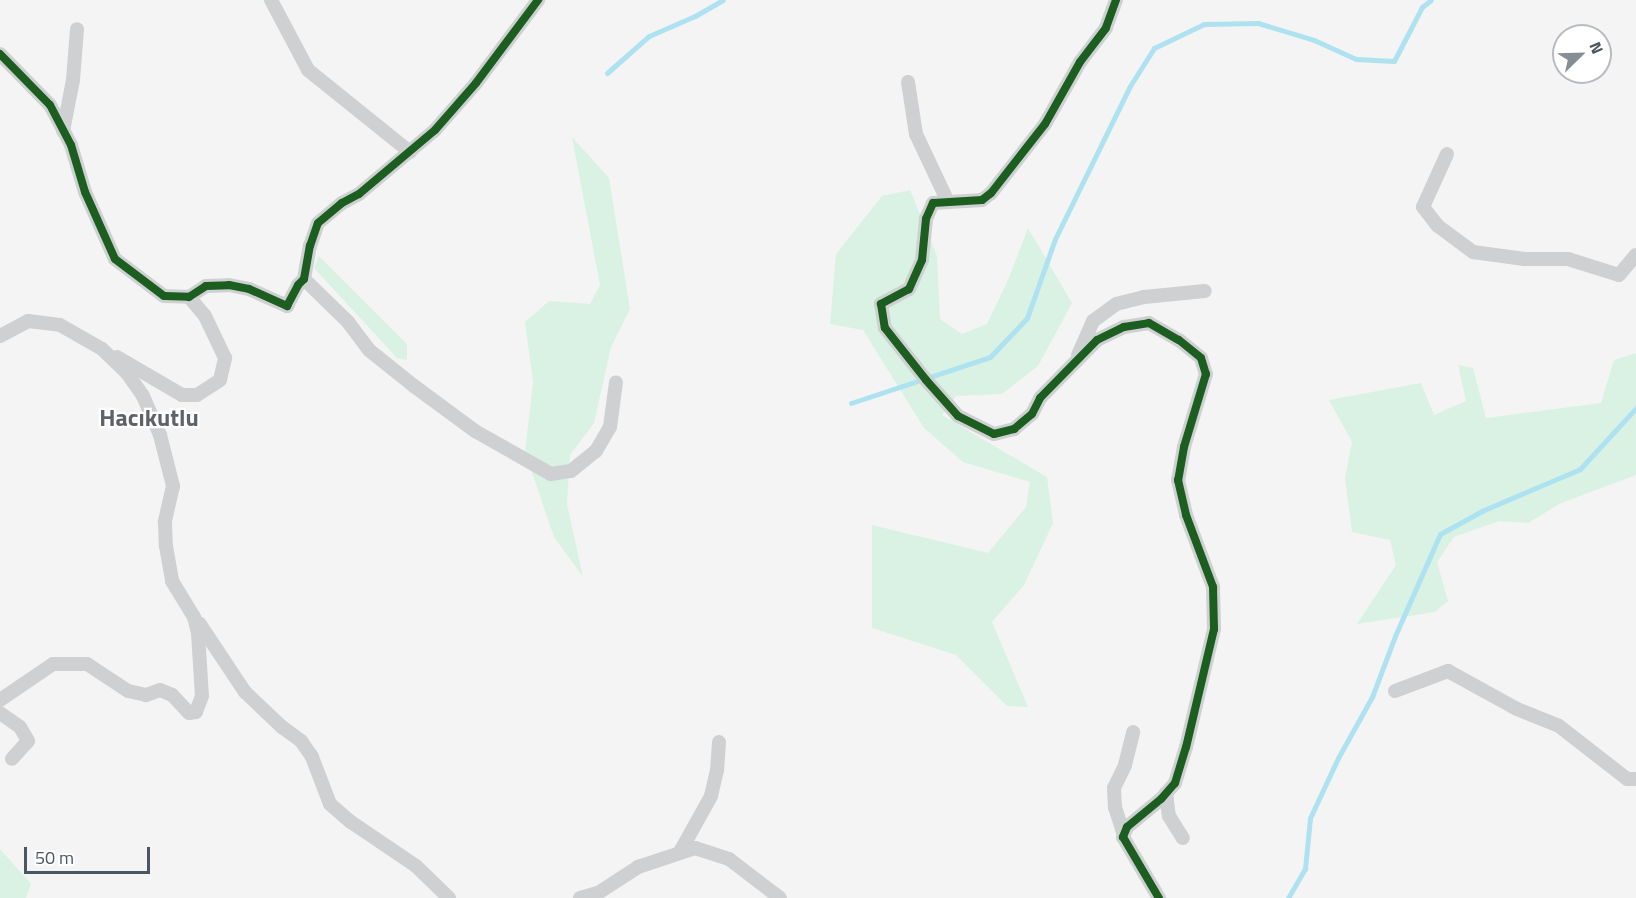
<!DOCTYPE html>
<meta charset="utf-8">
<style>
body{margin:0}
#map{position:relative;width:1636px;height:898px;overflow:hidden;background:#f4f4f4;font-family:"Titillium Web",sans-serif}
div>[style]{position:absolute}
[style*='--x']{left:calc(var(--x)*1px);top:calc(var(--y)*1px);width:calc(var(--w)*1px);rotate:calc(var(--a)*1deg)}
.green>*{inset:0;background:#d9f2e3}
.stream>*{height:5px;margin:-2.5px;padding:0 2.5px;transform-origin:2.5px;border-radius:2.5px;background:#aee2f0}
.minor>*{height:14px;margin:-7px;padding:0 7px;transform-origin:7px;border-radius:7px;background:#ced0d2}
.cycleway>*{height:8px;margin:-4px;padding:0 4px;transform-origin:4px;border-radius:4px;background:#1b5e20}
span{translate:-50% -50%;white-space:nowrap;text-align:center;line-height:1.15;-webkit-text-stroke:4.5px #fff;paint-order:stroke}
.neighbourhood-label{font-size:24px;color:#5f6368;font-weight:700}
.north{position:absolute;left:1552px;top:24px;width:60px;height:60px;box-sizing:border-box;background:#fff;border:2px solid #b7bbc0;border-radius:50%;rotate:67deg;font-size:16px;font-weight:700;line-height:24px;text-align:center;color:#4a5661}
.north::after{content:'';display:block;margin:auto;width:21px;height:27px;background:#868d94;clip-path:polygon(50% 0,100% 100%,50% 72%,0 100%)}
.scale{position:absolute;left:24px;top:847px;width:126px;height:27px;box-sizing:border-box;border:3px solid #4a5661;border-top:0;padding-left:8px;font-size:18px;line-height:21px;white-space:nowrap;color:#4a5661;-webkit-text-stroke:4px #fff;paint-order:stroke}
</style>
<div id="map">
<div class="green">
<i style="clip-path:polygon(572px 137px,609px 178px,630px 309px,611px 347px,594px 423px,570px 455px,567px 504px,583px 577px,554px 537px,525px 452px,533px 382px,525px 322px,549px 301px,590px 304px,600px 285px)"></i>
<i style="clip-path:polygon(910px 190px,937px 256px,940px 319px,962px 334px,987px 324px,1008px 280px,1028px 228px,1072px 303px,1038px 366px,1002px 394px,956px 396px,942px 415px,1047px 477px,1053px 523px,1024px 585px,992px 622px,1028px 707px,1007px 706px,956px 655px,872px 628px,872px 525px,988px 553px,1026px 507px,1030px 482px,963px 462px,924px 428px,863px 330px,830px 324px,836px 254px,882px 196px)"></i>
<i style="clip-path:polygon(319px 256px,407px 344px,407px 360px,397px 358px,314px 268px)"></i>
<i style="clip-path:polygon(1636px 353px,1636px 475px,1561px 503px,1528px 523px,1499px 521px,1454px 537px,1437px 562px,1448px 601px,1435px 612px,1357px 624px,1396px 565px,1390px 540px,1352px 532px,1345px 478px,1352px 442px,1329px 400px,1421px 383px,1434px 415px,1466px 401px,1458px 365px,1473px 368px,1486px 418px,1601px 403px,1614px 360px)"></i>
<i style="clip-path:polygon(0 849px,31px 884px,26px 898px,0 898px)"></i>
</div>
<div class="stream">
<i style="--x:607;--y:73;--w:56;--a:-41.4"></i>
<i style="--x:649;--y:36;--w:50;--a:-23.5"></i>
<i style="--x:695;--y:16;--w:32;--a:-30"></i>
<i style="--x:851;--y:403;--w:146;--a:-18.3"></i>
<i style="--x:990;--y:357;--w:54;--a:-46.5"></i>
<i style="--x:1027;--y:318;--w:84;--a:-70.5"></i>
<i style="--x:1055;--y:239;--w:170;--a:-63.9"></i>
<i style="--x:1130;--y:86;--w:45;--a:-57.7"></i>
<i style="--x:1154;--y:48;--w:55;--a:-25.6"></i>
<i style="--x:1204;--y:24;--w:54;--a:-1.1"></i>
<i style="--x:1258;--y:23;--w:59;--a:16.9"></i>
<i style="--x:1314;--y:40;--w:46;--a:24.3"></i>
<i style="--x:1356;--y:59;--w:38;--a:3"></i>
<i style="--x:1394;--y:61;--w:61;--a:-62.6"></i>
<i style="--x:1422;--y:7;--w:11;--a:-38"></i>
<i style="--x:1288;--y:898;--w:34;--a:-60"></i>
<i style="--x:1305;--y:869;--w:51;--a:-84.4"></i>
<i style="--x:1310;--y:818;--w:66;--a:-65"></i>
<i style="--x:1338;--y:758;--w:70;--a:-60.9"></i>
<i style="--x:1372;--y:697;--w:65;--a:-69.3"></i>
<i style="--x:1395;--y:636;--w:111;--a:-66.2"></i>
<i style="--x:1440;--y:534;--w:50;--a:-28.6"></i>
<i style="--x:1484;--y:510;--w:104;--a:-23.1"></i>
<i style="--x:1580;--y:469;--w:83;--a:-47.4"></i>
</div>
<div class="minor">
<i style="--x:271;--y:0;--w:79;--a:62.1"></i>
<i style="--x:308;--y:70;--w:131;--a:38.8"></i>
<i style="--x:1116;--y:0;--w:30;--a:110"></i>
<i style="--x:1106;--y:28;--w:43;--a:127.4"></i>
<i style="--x:1080;--y:62;--w:71;--a:119.4"></i>
<i style="--x:1045;--y:124;--w:88;--a:128"></i>
<i style="--x:991;--y:193;--w:11;--a:142"></i>
<i style="--x:982;--y:200;--w:49;--a:176.5"></i>
<i style="--x:933;--y:203;--w:17;--a:114"></i>
<i style="--x:926;--y:219;--w:41;--a:95.6"></i>
<i style="--x:922;--y:260;--w:32;--a:114"></i>
<i style="--x:909;--y:289;--w:32;--a:152"></i>
<i style="--x:881;--y:304;--w:24;--a:81"></i>
<i style="--x:885;--y:328;--w:66;--a:51.7"></i>
<i style="--x:926;--y:380;--w:48;--a:48.4"></i>
<i style="--x:958;--y:416;--w:40;--a:26.6"></i>
<i style="--x:994;--y:434;--w:21;--a:-14"></i>
<i style="--x:1014;--y:429;--w:23;--a:-40"></i>
<i style="--x:1032;--y:414;--w:18;--a:-63"></i>
<i style="--x:1040;--y:398;--w:81;--a:-45.5"></i>
<i style="--x:1097;--y:340;--w:30;--a:-26"></i>
<i style="--x:1124;--y:327;--w:25;--a:-9"></i>
<i style="--x:1149;--y:323;--w:34;--a:30"></i>
<i style="--x:1179;--y:340;--w:28;--a:39"></i>
<i style="--x:1201;--y:358;--w:17;--a:73"></i>
<i style="--x:1206;--y:374;--w:76;--a:106.8"></i>
<i style="--x:1184;--y:447;--w:34;--a:100"></i>
<i style="--x:1178;--y:480;--w:36;--a:77"></i>
<i style="--x:1186;--y:515;--w:77;--a:69.4"></i>
<i style="--x:1213;--y:587;--w:42;--a:88.6"></i>
<i style="--x:1214;--y:629;--w:121;--a:103.3"></i>
<i style="--x:1186;--y:747;--w:38;--a:107"></i>
<i style="--x:1175;--y:783;--w:21;--a:131"></i>
<i style="--x:1161;--y:799;--w:44;--a:140.5"></i>
<i style="--x:1127;--y:827;--w:11;--a:112"></i>
<i style="--x:1123;--y:837;--w:71;--a:59.5"></i>
<i style="--x:0;--y:54;--w:71;--a:45.6"></i>
<i style="--x:50;--y:105;--w:45;--a:62.3"></i>
<i style="--x:71;--y:145;--w:49;--a:73.4"></i>
<i style="--x:85;--y:192;--w:73;--a:65.9"></i>
<i style="--x:115;--y:259;--w:61;--a:37.1"></i>
<i style="--x:164;--y:296;--w:25;--a:2"></i>
<i style="--x:189;--y:297;--w:20;--a:-33"></i>
<i style="--x:206;--y:286;--w:23;--a:-2"></i>
<i style="--x:229;--y:285;--w:20;--a:11"></i>
<i style="--x:249;--y:289;--w:42;--a:24.1"></i>
<i style="--x:287;--y:306;--w:24;--a:-62"></i>
<i style="--x:298;--y:285;--w:8;--a:-45"></i>
<i style="--x:304;--y:279;--w:34;--a:-80"></i>
<i style="--x:310;--y:246;--w:24;--a:-71"></i>
<i style="--x:318;--y:223;--w:31;--a:-40"></i>
<i style="--x:342;--y:203;--w:19;--a:-28"></i>
<i style="--x:359;--y:194;--w:99;--a:-40.1"></i>
<i style="--x:435;--y:130;--w:62;--a:-48.9"></i>
<i style="--x:476;--y:83;--w:104;--a:-53.2"></i>
<i style="--x:908;--y:82;--w:53;--a:81.3"></i>
<i style="--x:916;--y:134;--w:73;--a:64.8"></i>
<i style="--x:63;--y:131;--w:52;--a:-78.9"></i>
<i style="--x:73;--y:80;--w:51;--a:-85.5"></i>
<i style="--x:1447;--y:154;--w:58;--a:114.4"></i>
<i style="--x:1423;--y:207;--w:24;--a:52"></i>
<i style="--x:1438;--y:226;--w:44;--a:36.6"></i>
<i style="--x:1473;--y:252;--w:52;--a:7.7"></i>
<i style="--x:1525;--y:259;--w:43;--a:0"></i>
<i style="--x:1568;--y:259;--w:53;--a:17.4"></i>
<i style="--x:1619;--y:275;--w:26;--a:-50"></i>
<i style="--x:304;--y:279;--w:62;--a:44.3"></i>
<i style="--x:348;--y:322;--w:35;--a:53"></i>
<i style="--x:369;--y:350;--w:58;--a:38.7"></i>
<i style="--x:414;--y:386;--w:76;--a:36.4"></i>
<i style="--x:475;--y:431;--w:87;--a:29.5"></i>
<i style="--x:551;--y:474;--w:20;--a:-9"></i>
<i style="--x:571;--y:471;--w:32;--a:-39"></i>
<i style="--x:596;--y:451;--w:28;--a:-60"></i>
<i style="--x:610;--y:427;--w:45;--a:-82.4"></i>
<i style="--x:0;--y:336;--w:32;--a:-28"></i>
<i style="--x:28;--y:321;--w:32;--a:7"></i>
<i style="--x:60;--y:325;--w:48;--a:29.7"></i>
<i style="--x:102;--y:349;--w:35;--a:44"></i>
<i style="--x:127;--y:373;--w:28;--a:55"></i>
<i style="--x:143;--y:396;--w:43;--a:66.4"></i>
<i style="--x:160;--y:435;--w:53;--a:75.7"></i>
<i style="--x:173;--y:486;--w:37;--a:103"></i>
<i style="--x:165;--y:522;--w:24;--a:88"></i>
<i style="--x:166;--y:546;--w:36;--a:80"></i>
<i style="--x:172;--y:581;--w:42;--a:58.6"></i>
<i style="--x:194;--y:617;--w:16;--a:76"></i>
<i style="--x:198;--y:633;--w:63;--a:86.4"></i>
<i style="--x:202;--y:696;--w:17;--a:111"></i>
<i style="--x:196;--y:712;--w:7;--a:172"></i>
<i style="--x:189;--y:713;--w:25;--a:-133"></i>
<i style="--x:172;--y:695;--w:13;--a:-157"></i>
<i style="--x:160;--y:690;--w:15;--a:160"></i>
<i style="--x:146;--y:695;--w:18;--a:-167"></i>
<i style="--x:128;--y:691;--w:49;--a:-146.6"></i>
<i style="--x:87;--y:664;--w:34;--a:180"></i>
<i style="--x:53;--y:664;--w:64;--a:145.8"></i>
<i style="--x:1078;--y:355;--w:37;--a:-66"></i>
<i style="--x:1093;--y:321;--w:29;--a:-36"></i>
<i style="--x:1116;--y:304;--w:29;--a:-14"></i>
<i style="--x:1144;--y:297;--w:61;--a:-5.6"></i>
<i style="--x:117;--y:357;--w:75;--a:30.3"></i>
<i style="--x:182;--y:395;--w:15;--a:0"></i>
<i style="--x:197;--y:395;--w:27;--a:-33"></i>
<i style="--x:220;--y:380;--w:23;--a:-77"></i>
<i style="--x:225;--y:358;--w:47;--a:-115.5"></i>
<i style="--x:205;--y:316;--w:25;--a:-130"></i>
<i style="--x:199;--y:623;--w:83;--a:56.3"></i>
<i style="--x:245;--y:692;--w:51;--a:43.4"></i>
<i style="--x:282;--y:727;--w:24;--a:36"></i>
<i style="--x:301;--y:741;--w:19;--a:55"></i>
<i style="--x:312;--y:757;--w:50;--a:69"></i>
<i style="--x:330;--y:804;--w:28;--a:41"></i>
<i style="--x:351;--y:822;--w:78;--a:34.1"></i>
<i style="--x:416;--y:866;--w:46;--a:44.1"></i>
<i style="--x:1395;--y:691;--w:57;--a:-20.7"></i>
<i style="--x:1448;--y:671;--w:79;--a:28.8"></i>
<i style="--x:1517;--y:709;--w:45;--a:22"></i>
<i style="--x:1559;--y:726;--w:86;--a:37.9"></i>
<i style="--x:1627;--y:779;--w:9;--a:0"></i>
<i style="--x:0;--y:713;--w:24;--a:35"></i>
<i style="--x:20;--y:727;--w:16;--a:60"></i>
<i style="--x:28;--y:741;--w:24;--a:132"></i>
<i style="--x:1166;--y:793;--w:23;--a:83"></i>
<i style="--x:1169;--y:816;--w:26;--a:58"></i>
<i style="--x:1124;--y:835;--w:28;--a:-108"></i>
<i style="--x:1115;--y:808;--w:20;--a:-93"></i>
<i style="--x:1114;--y:788;--w:25;--a:-64"></i>
<i style="--x:1125;--y:765;--w:34;--a:-76"></i>
<i style="--x:680;--y:852;--w:64;--a:-61"></i>
<i style="--x:711;--y:796;--w:26;--a:-77"></i>
<i style="--x:717;--y:771;--w:29;--a:-86"></i>
<i style="--x:580;--y:898;--w:19;--a:-16"></i>
<i style="--x:598;--y:893;--w:48;--a:-33"></i>
<i style="--x:638;--y:867;--w:60;--a:-18.4"></i>
<i style="--x:695;--y:848;--w:36;--a:18"></i>
<i style="--x:729;--y:859;--w:64;--a:37.4"></i>
</div>
<div class="cycleway">
<i style="--x:1116;--y:0;--w:30;--a:110"></i>
<i style="--x:1106;--y:28;--w:43;--a:127.4"></i>
<i style="--x:1080;--y:62;--w:71;--a:119.4"></i>
<i style="--x:1045;--y:124;--w:88;--a:128"></i>
<i style="--x:991;--y:193;--w:11;--a:142"></i>
<i style="--x:982;--y:200;--w:49;--a:176.5"></i>
<i style="--x:933;--y:203;--w:17;--a:114"></i>
<i style="--x:926;--y:219;--w:41;--a:95.6"></i>
<i style="--x:922;--y:260;--w:32;--a:114"></i>
<i style="--x:909;--y:289;--w:32;--a:152"></i>
<i style="--x:881;--y:304;--w:24;--a:81"></i>
<i style="--x:885;--y:328;--w:66;--a:51.7"></i>
<i style="--x:926;--y:380;--w:48;--a:48.4"></i>
<i style="--x:958;--y:416;--w:40;--a:26.6"></i>
<i style="--x:994;--y:434;--w:21;--a:-14"></i>
<i style="--x:1014;--y:429;--w:23;--a:-40"></i>
<i style="--x:1032;--y:414;--w:18;--a:-63"></i>
<i style="--x:1040;--y:398;--w:81;--a:-45.5"></i>
<i style="--x:1097;--y:340;--w:30;--a:-26"></i>
<i style="--x:1124;--y:327;--w:25;--a:-9"></i>
<i style="--x:1149;--y:323;--w:34;--a:30"></i>
<i style="--x:1179;--y:340;--w:28;--a:39"></i>
<i style="--x:1201;--y:358;--w:17;--a:73"></i>
<i style="--x:1206;--y:374;--w:76;--a:106.8"></i>
<i style="--x:1184;--y:447;--w:34;--a:100"></i>
<i style="--x:1178;--y:480;--w:36;--a:77"></i>
<i style="--x:1186;--y:515;--w:77;--a:69.4"></i>
<i style="--x:1213;--y:587;--w:42;--a:88.6"></i>
<i style="--x:1214;--y:629;--w:121;--a:103.3"></i>
<i style="--x:1186;--y:747;--w:38;--a:107"></i>
<i style="--x:1175;--y:783;--w:21;--a:131"></i>
<i style="--x:1161;--y:799;--w:44;--a:140.5"></i>
<i style="--x:1127;--y:827;--w:11;--a:112"></i>
<i style="--x:1123;--y:837;--w:71;--a:59.5"></i>
<i style="--x:0;--y:54;--w:71;--a:45.6"></i>
<i style="--x:50;--y:105;--w:45;--a:62.3"></i>
<i style="--x:71;--y:145;--w:49;--a:73.4"></i>
<i style="--x:85;--y:192;--w:73;--a:65.9"></i>
<i style="--x:115;--y:259;--w:61;--a:37.1"></i>
<i style="--x:164;--y:296;--w:25;--a:2"></i>
<i style="--x:189;--y:297;--w:20;--a:-33"></i>
<i style="--x:206;--y:286;--w:23;--a:-2"></i>
<i style="--x:229;--y:285;--w:20;--a:11"></i>
<i style="--x:249;--y:289;--w:42;--a:24.1"></i>
<i style="--x:287;--y:306;--w:24;--a:-62"></i>
<i style="--x:298;--y:285;--w:8;--a:-45"></i>
<i style="--x:304;--y:279;--w:34;--a:-80"></i>
<i style="--x:310;--y:246;--w:24;--a:-71"></i>
<i style="--x:318;--y:223;--w:31;--a:-40"></i>
<i style="--x:342;--y:203;--w:19;--a:-28"></i>
<i style="--x:359;--y:194;--w:99;--a:-40.1"></i>
<i style="--x:435;--y:130;--w:62;--a:-48.9"></i>
<i style="--x:476;--y:83;--w:104;--a:-53.2"></i>
</div>
<div class="neighbourhood-label">
<span style="left:149px;top:418px">Hacıkutlu</span>
</div>
<div class="north">N</div>
<div class="scale">50 m</div>
</div>
